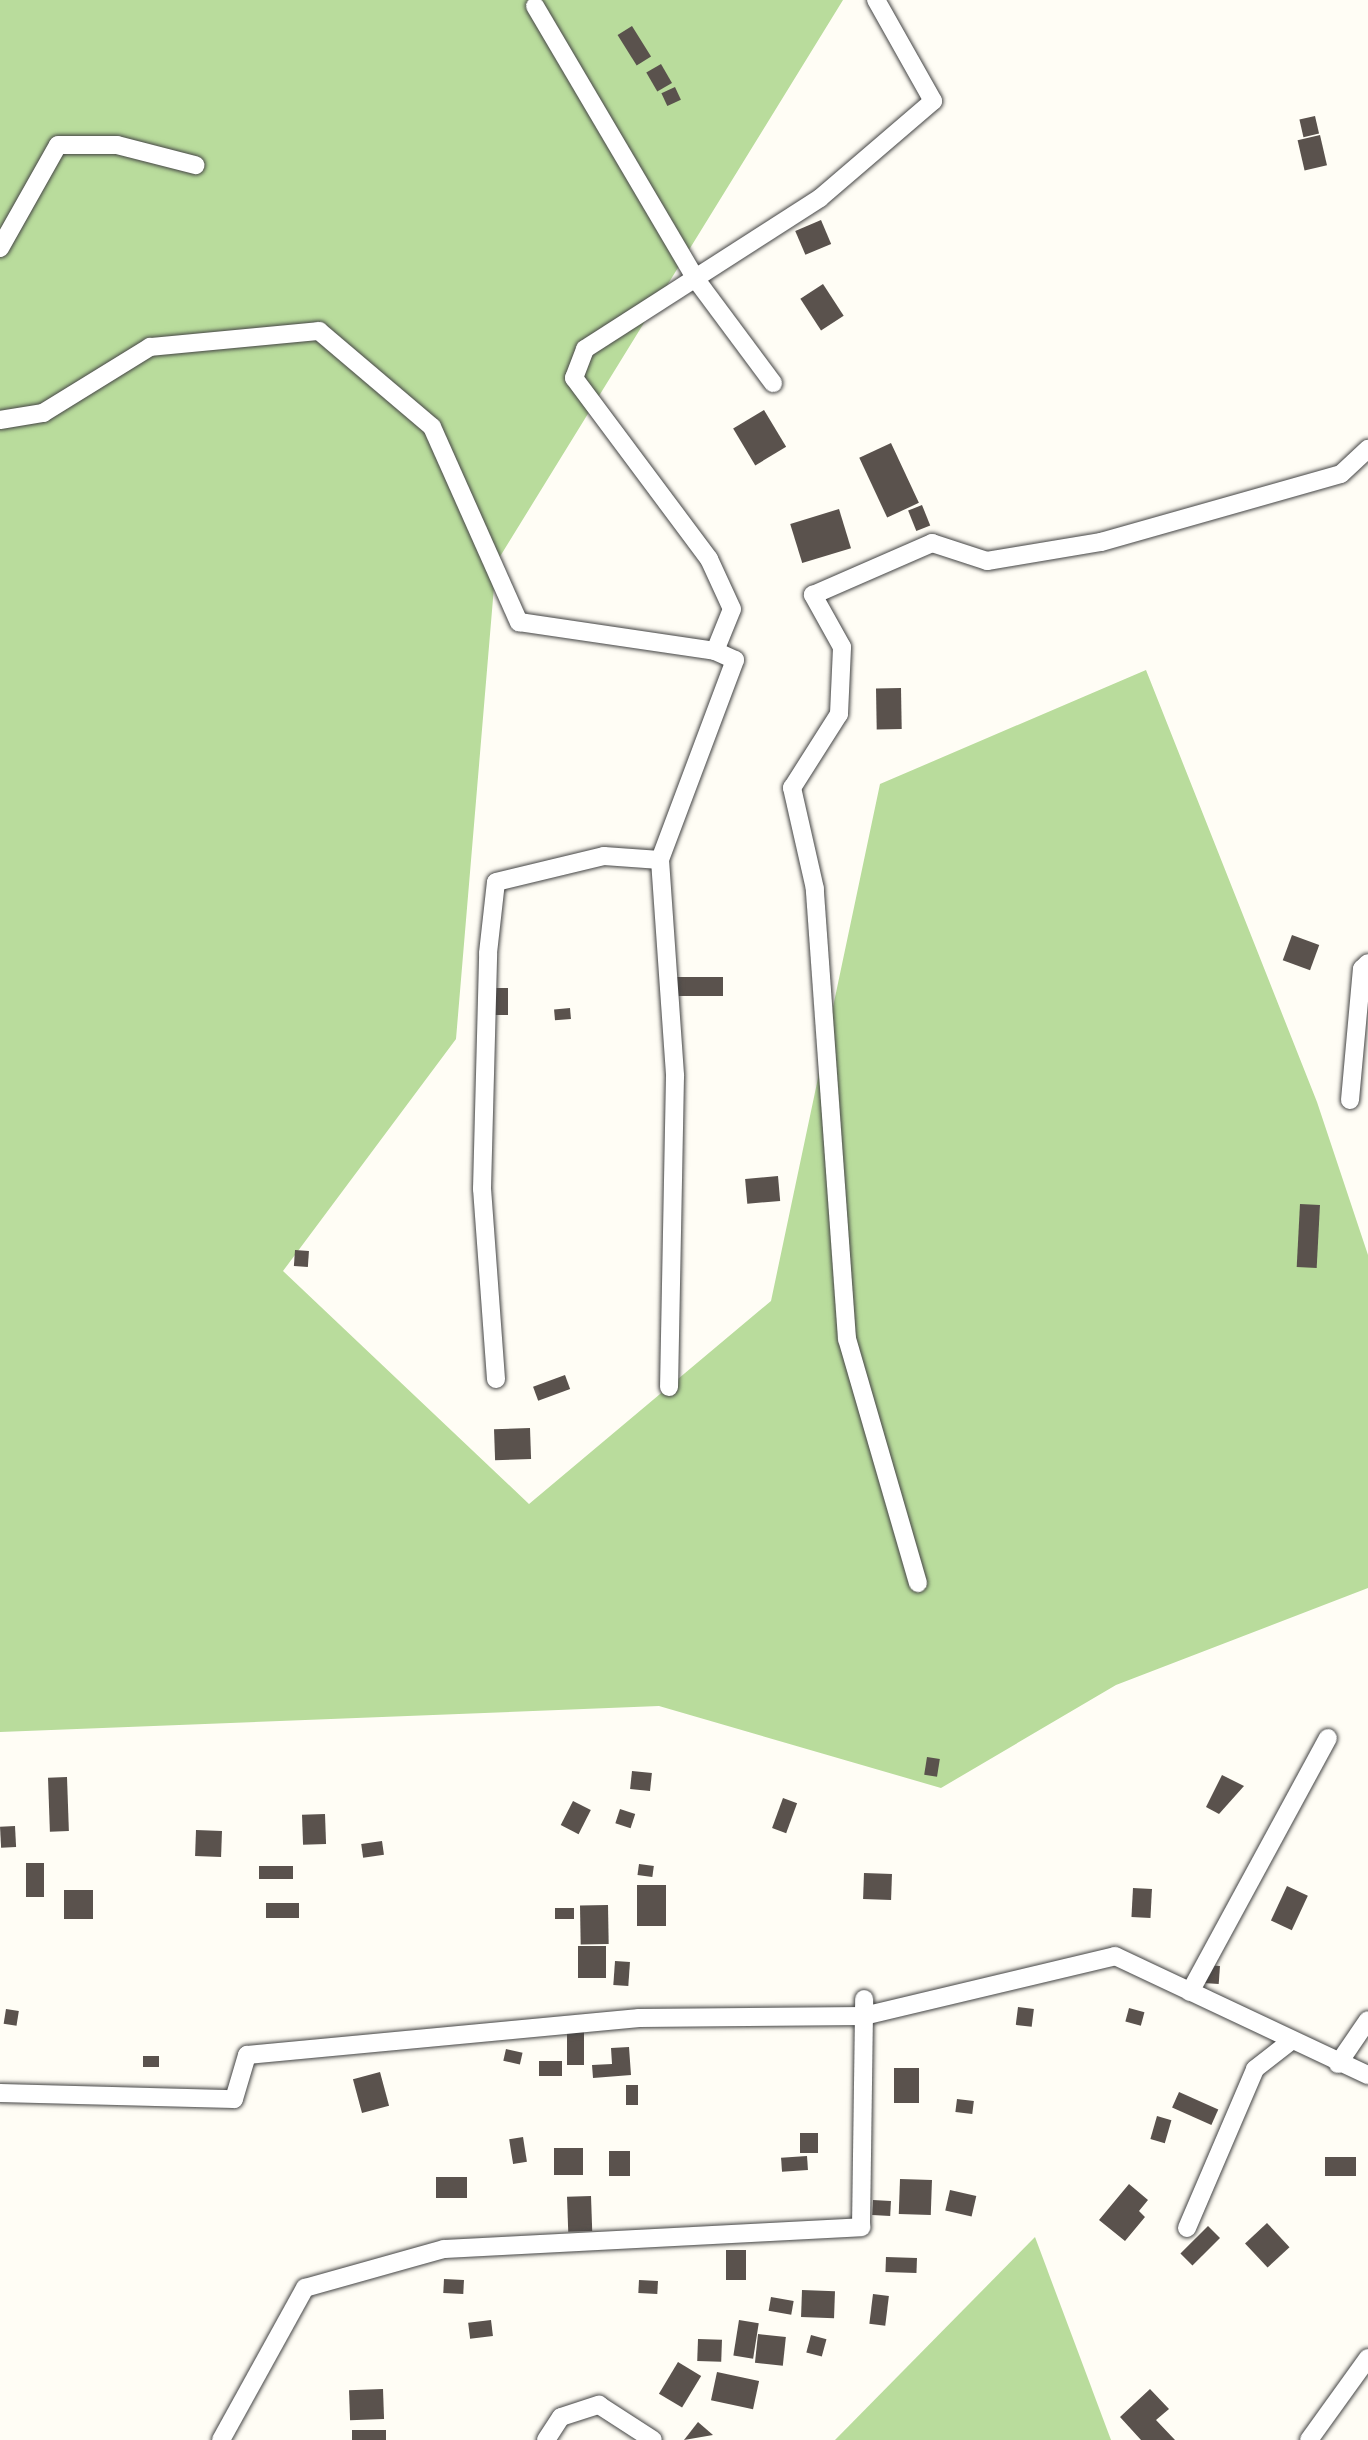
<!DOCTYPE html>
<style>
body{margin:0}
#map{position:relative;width:1368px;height:2440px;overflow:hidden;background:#fffdf5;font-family:"Source Serif 4",serif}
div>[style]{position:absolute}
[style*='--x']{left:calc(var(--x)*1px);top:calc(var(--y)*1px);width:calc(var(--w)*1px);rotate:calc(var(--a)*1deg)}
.forest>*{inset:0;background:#b9dc9c}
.building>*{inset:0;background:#5a524d;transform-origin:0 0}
.roads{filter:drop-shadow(0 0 2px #444) drop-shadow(0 0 2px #444)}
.minor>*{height:18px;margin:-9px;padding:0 9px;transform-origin:9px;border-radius:9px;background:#fff}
span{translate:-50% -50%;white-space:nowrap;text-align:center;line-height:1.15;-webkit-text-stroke:7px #fff;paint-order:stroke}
</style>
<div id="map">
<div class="forest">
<i style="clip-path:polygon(0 0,843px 0,496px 563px,456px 1039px,283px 1271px,529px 1504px,771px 1301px,880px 784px,1146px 670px,1317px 1102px,1368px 1255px,1368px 1588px,1116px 1685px,941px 1788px,659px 1706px,0 1732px)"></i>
<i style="clip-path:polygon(1035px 2237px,1111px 2440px,835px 2440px)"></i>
</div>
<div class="building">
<i style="left:632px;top:26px;width:36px;height:17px;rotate:58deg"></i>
<i style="left:661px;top:64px;width:22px;height:17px;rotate:60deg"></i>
<i style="left:675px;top:87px;width:14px;height:15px;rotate:65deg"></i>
<i style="left:1315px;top:116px;width:18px;height:16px;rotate:77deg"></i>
<i style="left:1320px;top:135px;width:31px;height:23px;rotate:77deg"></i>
<i style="left:821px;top:220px;width:26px;height:28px;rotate:67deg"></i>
<i style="left:823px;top:284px;width:38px;height:27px;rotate:57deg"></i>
<i style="left:764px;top:410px;width:43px;height:36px;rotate:59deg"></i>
<i style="left:891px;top:443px;width:66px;height:35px;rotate:65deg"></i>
<i style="left:922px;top:505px;width:22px;height:15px;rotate:68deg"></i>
<i style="left:839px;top:509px;width:41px;height:51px;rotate:73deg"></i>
<i style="left:901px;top:688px;width:41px;height:25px;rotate:89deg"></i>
<i style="left:1292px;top:935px;width:29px;height:27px;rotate:20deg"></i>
<i style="left:723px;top:977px;width:19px;height:49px;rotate:90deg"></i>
<i style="left:492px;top:988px;width:16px;height:27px"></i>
<i style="left:570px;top:1008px;width:11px;height:16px;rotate:85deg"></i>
<i style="left:778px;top:1176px;width:25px;height:33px;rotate:85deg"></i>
<i style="left:1300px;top:1204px;width:20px;height:63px;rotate:3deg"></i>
<i style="left:295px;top:1250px;width:14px;height:16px;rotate:4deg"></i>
<i style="left:565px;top:1375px;width:15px;height:34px;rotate:70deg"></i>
<i style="left:530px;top:1428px;width:31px;height:36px;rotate:88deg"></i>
<i style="left:927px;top:1757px;width:13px;height:18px;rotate:9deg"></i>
<i style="left:632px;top:1771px;width:20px;height:18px;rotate:6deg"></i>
<i style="clip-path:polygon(1222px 1775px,1244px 1786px,1219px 1814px,1206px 1807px)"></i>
<i style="left:67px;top:1777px;width:54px;height:19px;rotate:88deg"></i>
<i style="left:783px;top:1798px;width:15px;height:32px;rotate:20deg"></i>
<i style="left:573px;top:1801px;width:20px;height:27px;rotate:27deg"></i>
<i style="left:620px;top:1809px;width:16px;height:15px;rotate:18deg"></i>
<i style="left:325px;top:1814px;width:30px;height:23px;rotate:88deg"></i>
<i style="left:15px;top:1826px;width:21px;height:15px;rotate:87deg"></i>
<i style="left:196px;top:1830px;width:26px;height:26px;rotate:2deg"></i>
<i style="left:382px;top:1841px;width:14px;height:21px;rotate:82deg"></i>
<i style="left:26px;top:1863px;width:18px;height:34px"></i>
<i style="left:639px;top:1864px;width:15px;height:11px;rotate:8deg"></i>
<i style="left:259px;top:1866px;width:34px;height:13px"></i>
<i style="left:864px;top:1873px;width:28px;height:26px;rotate:2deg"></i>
<i style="left:637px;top:1885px;width:29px;height:41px"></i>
<i style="left:1287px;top:1886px;width:23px;height:38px;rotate:25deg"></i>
<i style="left:1133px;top:1888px;width:19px;height:29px;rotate:3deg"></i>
<i style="left:64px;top:1890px;width:29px;height:29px"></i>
<i style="left:266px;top:1903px;width:33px;height:15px"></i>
<i style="left:608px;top:1905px;width:39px;height:28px;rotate:89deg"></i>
<i style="left:574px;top:1908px;width:11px;height:19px;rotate:90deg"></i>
<i style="left:578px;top:1946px;width:28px;height:32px"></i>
<i style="left:615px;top:1961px;width:15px;height:24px;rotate:4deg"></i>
<i style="left:1205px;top:1965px;width:15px;height:18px;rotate:4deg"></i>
<i style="left:1018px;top:2007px;width:16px;height:18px;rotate:7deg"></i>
<i style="left:1129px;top:2008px;width:16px;height:14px;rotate:15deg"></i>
<i style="left:6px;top:2009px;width:13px;height:15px;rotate:9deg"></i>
<i style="left:567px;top:2032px;width:17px;height:33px"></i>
<i style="clip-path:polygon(629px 2047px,631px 2075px,593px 2078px,592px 2065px,612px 2064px,611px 2048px)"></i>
<i style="left:506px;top:2049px;width:17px;height:12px;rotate:13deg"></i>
<i style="left:143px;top:2056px;width:16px;height:11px"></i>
<i style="left:539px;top:2061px;width:23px;height:15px"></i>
<i style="left:894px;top:2068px;width:25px;height:35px"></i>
<i style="left:380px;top:2072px;width:35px;height:28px;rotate:75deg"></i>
<i style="left:626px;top:2085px;width:12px;height:20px"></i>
<i style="left:1179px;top:2092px;width:43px;height:17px;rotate:24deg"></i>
<i style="left:957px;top:2099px;width:17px;height:13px;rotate:7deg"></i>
<i style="left:1157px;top:2116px;width:15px;height:24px;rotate:16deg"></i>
<i style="left:818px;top:2133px;width:20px;height:18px;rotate:90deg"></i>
<i style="left:523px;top:2137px;width:25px;height:14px;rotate:81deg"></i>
<i style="left:583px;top:2148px;width:27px;height:29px;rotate:90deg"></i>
<i style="left:609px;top:2151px;width:21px;height:25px"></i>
<i style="left:807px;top:2156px;width:14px;height:26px;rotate:86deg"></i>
<i style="left:1325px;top:2157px;width:31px;height:19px"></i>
<i style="left:436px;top:2177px;width:31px;height:21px"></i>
<i style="left:900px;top:2179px;width:32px;height:35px;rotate:2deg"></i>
<i style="clip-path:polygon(1129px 2184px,1148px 2200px,1139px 2211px,1145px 2217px,1125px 2241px,1099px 2220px)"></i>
<i style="left:950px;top:2190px;width:27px;height:21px;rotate:13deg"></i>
<i style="left:591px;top:2196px;width:35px;height:24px;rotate:88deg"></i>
<i style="left:873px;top:2200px;width:18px;height:15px;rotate:3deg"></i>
<i style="left:1267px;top:2223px;width:33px;height:30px;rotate:47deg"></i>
<i style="left:1208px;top:2226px;width:17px;height:39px;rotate:45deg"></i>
<i style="left:726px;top:2250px;width:20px;height:30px"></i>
<i style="left:886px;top:2257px;width:31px;height:15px;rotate:2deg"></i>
<i style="left:444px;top:2279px;width:20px;height:14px;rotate:3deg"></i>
<i style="left:639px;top:2280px;width:19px;height:13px;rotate:3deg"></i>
<i style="left:802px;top:2290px;width:33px;height:27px;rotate:2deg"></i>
<i style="left:873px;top:2294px;width:16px;height:30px;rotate:7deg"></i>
<i style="left:771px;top:2297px;width:23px;height:14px;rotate:10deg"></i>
<i style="left:491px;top:2320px;width:16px;height:23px;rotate:83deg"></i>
<i style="left:739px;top:2320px;width:20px;height:36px;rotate:9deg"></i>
<i style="left:758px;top:2334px;width:28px;height:29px;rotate:6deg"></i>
<i style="left:811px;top:2335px;width:16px;height:18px;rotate:15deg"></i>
<i style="left:698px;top:2339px;width:24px;height:22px;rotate:2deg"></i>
<i style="left:678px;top:2362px;width:27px;height:37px;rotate:31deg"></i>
<i style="left:717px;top:2372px;width:43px;height:29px;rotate:12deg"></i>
<i style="left:383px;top:2389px;width:30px;height:34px;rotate:88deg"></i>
<i style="clip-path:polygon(1150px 2389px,1169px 2409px,1156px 2420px,1175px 2440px,1141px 2440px,1120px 2417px)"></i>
<i style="clip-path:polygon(698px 2422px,713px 2435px,684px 2440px)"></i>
<i style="left:386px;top:2430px;width:10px;height:34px;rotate:90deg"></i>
</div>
<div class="roads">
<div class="minor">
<i style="--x:535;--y:6;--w:316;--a:59.5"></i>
<i style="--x:695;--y:278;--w:131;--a:53.4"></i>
<i style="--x:0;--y:248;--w:118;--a:-60.6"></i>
<i style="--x:58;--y:145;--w:59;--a:0"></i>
<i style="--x:117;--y:145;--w:81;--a:14.4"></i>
<i style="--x:0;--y:420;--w:44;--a:-9.2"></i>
<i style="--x:43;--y:413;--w:126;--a:-31.7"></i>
<i style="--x:150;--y:347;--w:170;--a:-5.4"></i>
<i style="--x:319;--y:331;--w:148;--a:40.3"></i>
<i style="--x:432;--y:427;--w:214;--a:66"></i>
<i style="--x:519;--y:622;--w:198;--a:8.4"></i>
<i style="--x:715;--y:651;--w:22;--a:24"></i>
<i style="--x:735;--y:660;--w:214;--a:110.6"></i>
<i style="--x:660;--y:860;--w:217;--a:86"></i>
<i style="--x:675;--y:1076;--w:311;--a:91.1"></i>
<i style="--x:715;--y:651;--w:45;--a:-68"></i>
<i style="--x:732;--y:609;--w:55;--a:-114.7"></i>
<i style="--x:709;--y:559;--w:226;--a:-126.7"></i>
<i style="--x:574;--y:378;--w:31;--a:-69"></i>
<i style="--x:585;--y:349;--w:279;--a:-32.7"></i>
<i style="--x:820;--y:198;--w:149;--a:-40.6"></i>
<i style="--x:933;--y:101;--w:116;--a:-119.4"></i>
<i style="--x:1350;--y:1100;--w:132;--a:-84.8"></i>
<i style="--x:1362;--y:969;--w:8;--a:-45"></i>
<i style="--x:496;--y:1379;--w:191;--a:-94.2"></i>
<i style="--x:482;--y:1189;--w:236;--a:-88.5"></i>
<i style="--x:488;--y:953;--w:71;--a:-83.6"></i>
<i style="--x:496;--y:882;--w:111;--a:-13.5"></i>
<i style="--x:604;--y:856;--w:56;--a:4.1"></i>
<i style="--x:918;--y:1583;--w:254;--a:-106.2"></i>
<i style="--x:847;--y:1339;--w:451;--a:-94.1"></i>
<i style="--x:815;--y:889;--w:104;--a:-102.8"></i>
<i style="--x:792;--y:788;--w:88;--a:-57.6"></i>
<i style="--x:839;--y:714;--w:67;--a:-87.4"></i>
<i style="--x:842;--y:647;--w:60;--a:-119.1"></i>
<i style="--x:813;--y:595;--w:130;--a:-23.6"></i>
<i style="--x:932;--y:543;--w:58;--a:18.1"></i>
<i style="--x:987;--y:561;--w:116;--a:-9.5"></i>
<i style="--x:1101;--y:542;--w:249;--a:-15.8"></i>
<i style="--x:1341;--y:474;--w:37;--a:-43"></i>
<i style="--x:1190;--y:1992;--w:289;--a:-61.5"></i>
<i style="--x:1338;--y:2064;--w:53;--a:-55.7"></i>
<i style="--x:0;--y:2093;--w:234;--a:1.5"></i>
<i style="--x:234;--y:2099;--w:46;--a:-73.5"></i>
<i style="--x:247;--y:2055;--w:394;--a:-5.4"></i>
<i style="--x:639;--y:2018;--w:225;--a:-0.5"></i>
<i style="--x:864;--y:2016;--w:258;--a:-13.4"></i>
<i style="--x:1115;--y:1956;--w:280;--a:25.2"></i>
<i style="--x:1187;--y:2228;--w:173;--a:-66.8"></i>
<i style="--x:1255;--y:2069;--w:46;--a:-37.9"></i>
<i style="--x:221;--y:2440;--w:174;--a:-61.1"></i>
<i style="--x:305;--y:2288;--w:144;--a:-15.7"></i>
<i style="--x:444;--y:2249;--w:418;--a:-3"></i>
<i style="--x:861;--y:2227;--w:228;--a:-89.2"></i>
<i style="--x:546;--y:2440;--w:27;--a:-57"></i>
<i style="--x:561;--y:2417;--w:40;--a:-18"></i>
<i style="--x:599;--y:2405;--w:64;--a:32.9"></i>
<i style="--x:1309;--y:2440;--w:101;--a:-54.3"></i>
</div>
</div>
</div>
